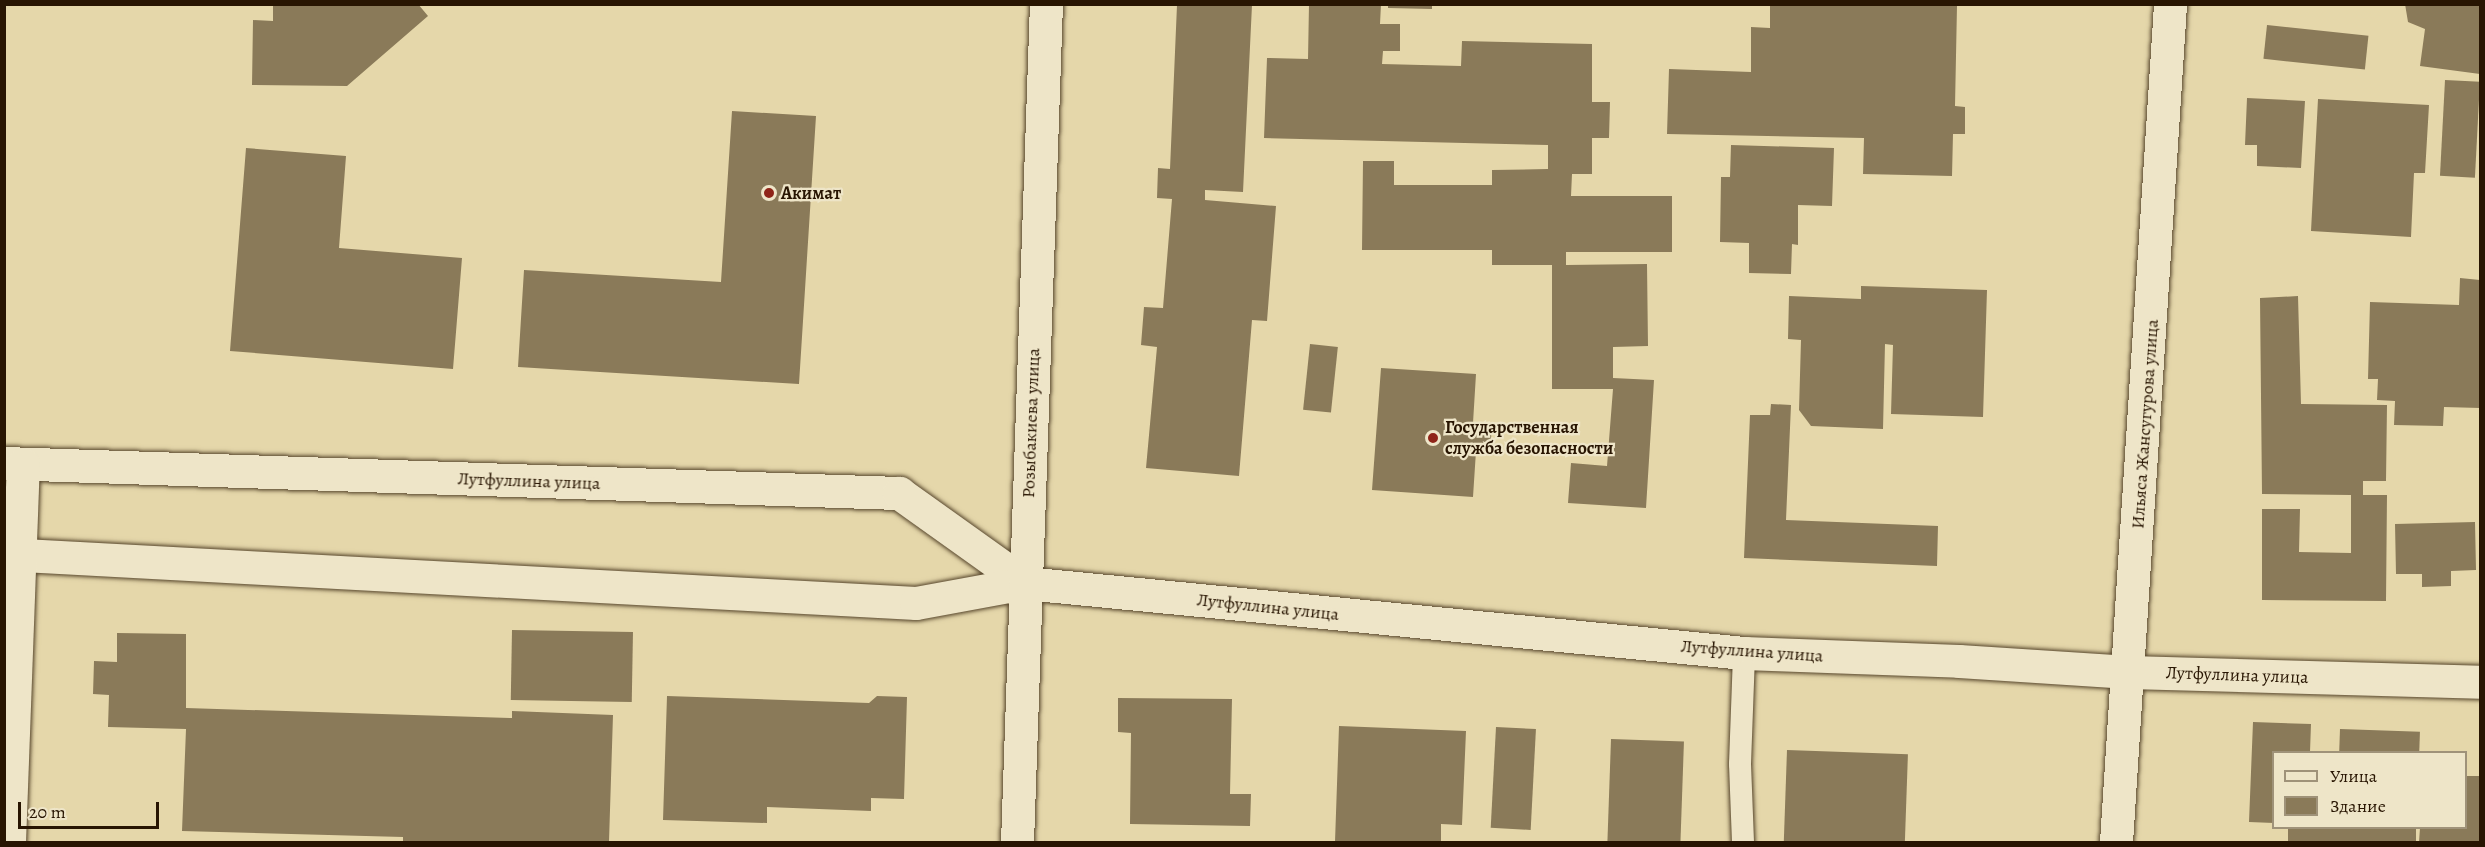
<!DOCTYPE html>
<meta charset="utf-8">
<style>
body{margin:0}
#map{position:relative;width:2485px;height:847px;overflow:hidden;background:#e5d7aa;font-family:Alegreya,serif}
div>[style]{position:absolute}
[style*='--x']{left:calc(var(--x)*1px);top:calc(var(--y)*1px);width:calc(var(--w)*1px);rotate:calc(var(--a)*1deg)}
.building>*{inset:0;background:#8a7a59;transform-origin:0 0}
.roads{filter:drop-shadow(0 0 2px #57462c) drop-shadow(0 0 2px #57462c)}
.lane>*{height:22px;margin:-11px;padding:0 11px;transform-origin:11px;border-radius:11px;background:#eee5c8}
.street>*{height:33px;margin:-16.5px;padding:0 16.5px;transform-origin:16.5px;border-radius:16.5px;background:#eee5c8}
.secondary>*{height:33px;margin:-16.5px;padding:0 16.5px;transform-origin:16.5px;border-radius:16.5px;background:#eee5c8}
.dots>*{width:16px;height:16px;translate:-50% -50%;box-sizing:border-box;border:3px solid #eee5c8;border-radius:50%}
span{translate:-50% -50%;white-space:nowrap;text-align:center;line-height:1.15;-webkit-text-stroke:4.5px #eee5c8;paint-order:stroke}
.poi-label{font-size:18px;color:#281502;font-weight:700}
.left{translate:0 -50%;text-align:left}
.street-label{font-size:18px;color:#281502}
.frame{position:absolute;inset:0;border:6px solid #281502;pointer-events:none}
.legend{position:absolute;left:2272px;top:751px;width:195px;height:78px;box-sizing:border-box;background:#eee5c8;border:2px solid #9f9279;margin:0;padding:8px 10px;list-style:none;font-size:18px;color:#281502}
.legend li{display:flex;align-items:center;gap:12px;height:30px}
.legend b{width:30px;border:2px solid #9f9279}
.scale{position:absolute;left:18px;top:802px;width:141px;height:27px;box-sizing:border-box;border:3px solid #281502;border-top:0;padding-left:8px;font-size:18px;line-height:21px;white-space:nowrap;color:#281502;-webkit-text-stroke:4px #eee5c8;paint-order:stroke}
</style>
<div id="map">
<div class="building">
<i style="clip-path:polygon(273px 4px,418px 4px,428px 16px,347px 86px,252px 85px,253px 20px,273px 21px)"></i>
<i style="clip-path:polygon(1309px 4px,1381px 4px,1380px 24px,1400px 24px,1400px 51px,1383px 51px,1382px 64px,1461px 66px,1462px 41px,1592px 44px,1592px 102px,1610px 102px,1609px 138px,1592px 138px,1592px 174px,1572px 174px,1571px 196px,1672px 196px,1672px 252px,1566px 252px,1566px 265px,1647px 264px,1648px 346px,1613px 347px,1613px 378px,1654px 380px,1646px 508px,1568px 503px,1571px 463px,1607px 466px,1613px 389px,1552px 389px,1552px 265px,1492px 265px,1492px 250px,1362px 250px,1363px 161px,1394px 161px,1394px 185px,1492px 185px,1492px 170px,1548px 169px,1548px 145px,1264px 138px,1267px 58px,1308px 59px)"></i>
<i style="clip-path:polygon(1388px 4px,1432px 4px,1432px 9px,1388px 8px)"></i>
<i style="clip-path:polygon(1770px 4px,1957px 6px,1955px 106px,1965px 107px,1965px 134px,1953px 134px,1952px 176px,1863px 174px,1864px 138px,1667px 134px,1669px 69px,1751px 72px,1751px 27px,1770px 28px)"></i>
<i style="clip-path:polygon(2405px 4px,2480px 4px,2480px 74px,2420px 66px,2425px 29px,2408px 22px)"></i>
<i style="clip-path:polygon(1177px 5px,1252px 5px,1243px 192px,1205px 190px,1205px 200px,1276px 206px,1267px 321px,1252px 320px,1239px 476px,1146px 468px,1157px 347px,1141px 345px,1144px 307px,1163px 308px,1172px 199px,1157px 198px,1158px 168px,1170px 169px)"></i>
<i style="left:2267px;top:25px;width:102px;height:34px;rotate:6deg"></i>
<i style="left:2445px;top:80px;width:35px;height:96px;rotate:3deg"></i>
<i style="clip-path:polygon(2247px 98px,2305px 101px,2301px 168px,2257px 166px,2257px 145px,2245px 145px)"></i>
<i style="clip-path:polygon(2318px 99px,2429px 105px,2425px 173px,2414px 173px,2411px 237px,2311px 231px)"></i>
<i style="clip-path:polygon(732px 111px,816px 116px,799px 384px,518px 367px,524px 270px,721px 282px)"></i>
<i style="clip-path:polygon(1731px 145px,1834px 148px,1832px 206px,1798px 205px,1798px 245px,1792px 244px,1791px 274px,1749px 273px,1749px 243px,1720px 242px,1721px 177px,1730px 177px)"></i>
<i style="clip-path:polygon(246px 148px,346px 156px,339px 248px,462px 258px,453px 369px,230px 351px)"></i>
<i style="clip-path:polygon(2460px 278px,2480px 280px,2480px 408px,2444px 407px,2443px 426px,2394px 425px,2395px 401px,2377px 400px,2378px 379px,2368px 379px,2370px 302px,2459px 305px)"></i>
<i style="clip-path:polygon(1861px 286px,1987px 290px,1983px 417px,1891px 414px,1893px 345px,1885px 344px,1883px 429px,1811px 426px,1799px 410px,1801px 340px,1788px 339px,1789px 296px,1861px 299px)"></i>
<i style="clip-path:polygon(2298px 296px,2301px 404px,2387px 405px,2386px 481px,2363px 481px,2363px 495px,2387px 495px,2386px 601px,2262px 600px,2262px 509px,2300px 509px,2299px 552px,2351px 553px,2351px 495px,2262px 494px,2260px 298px)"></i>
<i style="left:1310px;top:344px;width:28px;height:66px;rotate:6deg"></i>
<i style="clip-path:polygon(1381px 368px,1476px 374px,1473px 423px,1492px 425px,1490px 453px,1476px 451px,1473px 497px,1372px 490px)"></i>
<i style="clip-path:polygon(1771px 404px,1791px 405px,1786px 520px,1938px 526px,1937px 566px,1744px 558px,1750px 415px,1770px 415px)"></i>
<i style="clip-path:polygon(2475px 522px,2476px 570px,2451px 571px,2451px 586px,2422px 587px,2422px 574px,2396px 574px,2395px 524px)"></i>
<i style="left:512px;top:630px;width:121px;height:70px;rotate:1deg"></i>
<i style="clip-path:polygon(117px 633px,186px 634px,186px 708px,512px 718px,512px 711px,613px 715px,609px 842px,403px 842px,403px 837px,182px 831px,186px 729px,108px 727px,109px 695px,93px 694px,94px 661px,117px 662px)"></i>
<i style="clip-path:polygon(667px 696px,869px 703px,877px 696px,907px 697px,904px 799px,871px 798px,871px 811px,767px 807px,767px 823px,663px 820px)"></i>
<i style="clip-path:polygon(1118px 698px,1232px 699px,1230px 794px,1251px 794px,1250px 826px,1130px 824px,1131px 733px,1118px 732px)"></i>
<i style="clip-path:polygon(2253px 722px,2311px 724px,2310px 752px,2274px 752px,2274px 823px,2249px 822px)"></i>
<i style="clip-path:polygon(1339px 726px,1466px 731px,1462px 825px,1441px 824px,1441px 842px,1335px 842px)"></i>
<i style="left:1496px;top:727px;width:40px;height:101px;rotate:3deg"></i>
<i style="left:2340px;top:729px;width:80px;height:23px;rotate:2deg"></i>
<i style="left:1611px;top:739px;width:73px;height:103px;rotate:2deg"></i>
<i style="left:1787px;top:750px;width:121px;height:92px;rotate:2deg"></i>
<i style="clip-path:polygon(2466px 776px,2480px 776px,2480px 842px,2419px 842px,2420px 828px,2466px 828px)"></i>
<i style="left:2288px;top:828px;width:128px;height:14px"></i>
</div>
<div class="roads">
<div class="lane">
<i style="--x:1743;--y:842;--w:78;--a:-92.2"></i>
<i style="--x:1740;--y:764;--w:111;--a:-87.9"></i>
</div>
<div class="street">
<i style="--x:4;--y:463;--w:896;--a:1.92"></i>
<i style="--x:899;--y:493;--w:155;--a:35.5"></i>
<i style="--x:4;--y:554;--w:913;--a:3.08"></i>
<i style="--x:916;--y:603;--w:111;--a:-10.4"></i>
<i style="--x:1025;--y:583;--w:722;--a:5.56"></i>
<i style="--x:1744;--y:653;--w:215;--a:2.1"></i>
<i style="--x:1959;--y:661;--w:170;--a:3.7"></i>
<i style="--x:2129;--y:672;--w:351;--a:1.6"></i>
<i style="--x:9;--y:842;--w:378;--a:-87.9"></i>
<i style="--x:1017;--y:842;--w:839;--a:-88.02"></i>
</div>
<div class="secondary">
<i style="--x:2116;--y:842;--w:840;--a:-86.31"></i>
</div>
</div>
<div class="dots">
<i style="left:769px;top:193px;background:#8f2418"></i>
<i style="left:1433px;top:438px;background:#8f2418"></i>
</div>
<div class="poi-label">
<span class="left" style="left:781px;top:193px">Акимат</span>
<span class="left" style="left:1445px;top:438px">Государственная<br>служба безопасности</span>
</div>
<div class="street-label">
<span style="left:1031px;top:423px;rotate:-88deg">Розыбакиева улица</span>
<span style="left:2145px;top:424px;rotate:-86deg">Ильяса Жансугурова улица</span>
<span style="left:529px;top:481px;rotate:2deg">Лутфуллина улица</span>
<span style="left:1268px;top:607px;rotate:6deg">Лутфуллина улица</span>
<span style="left:1752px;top:651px;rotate:4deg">Лутфуллина улица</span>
<span style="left:2237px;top:675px;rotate:2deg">Лутфуллина улица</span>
</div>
<div class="frame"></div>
<ul class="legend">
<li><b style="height:8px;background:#eee5c8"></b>Улица</li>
<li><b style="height:16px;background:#8a7a59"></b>Здание</li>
</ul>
<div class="scale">20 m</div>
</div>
